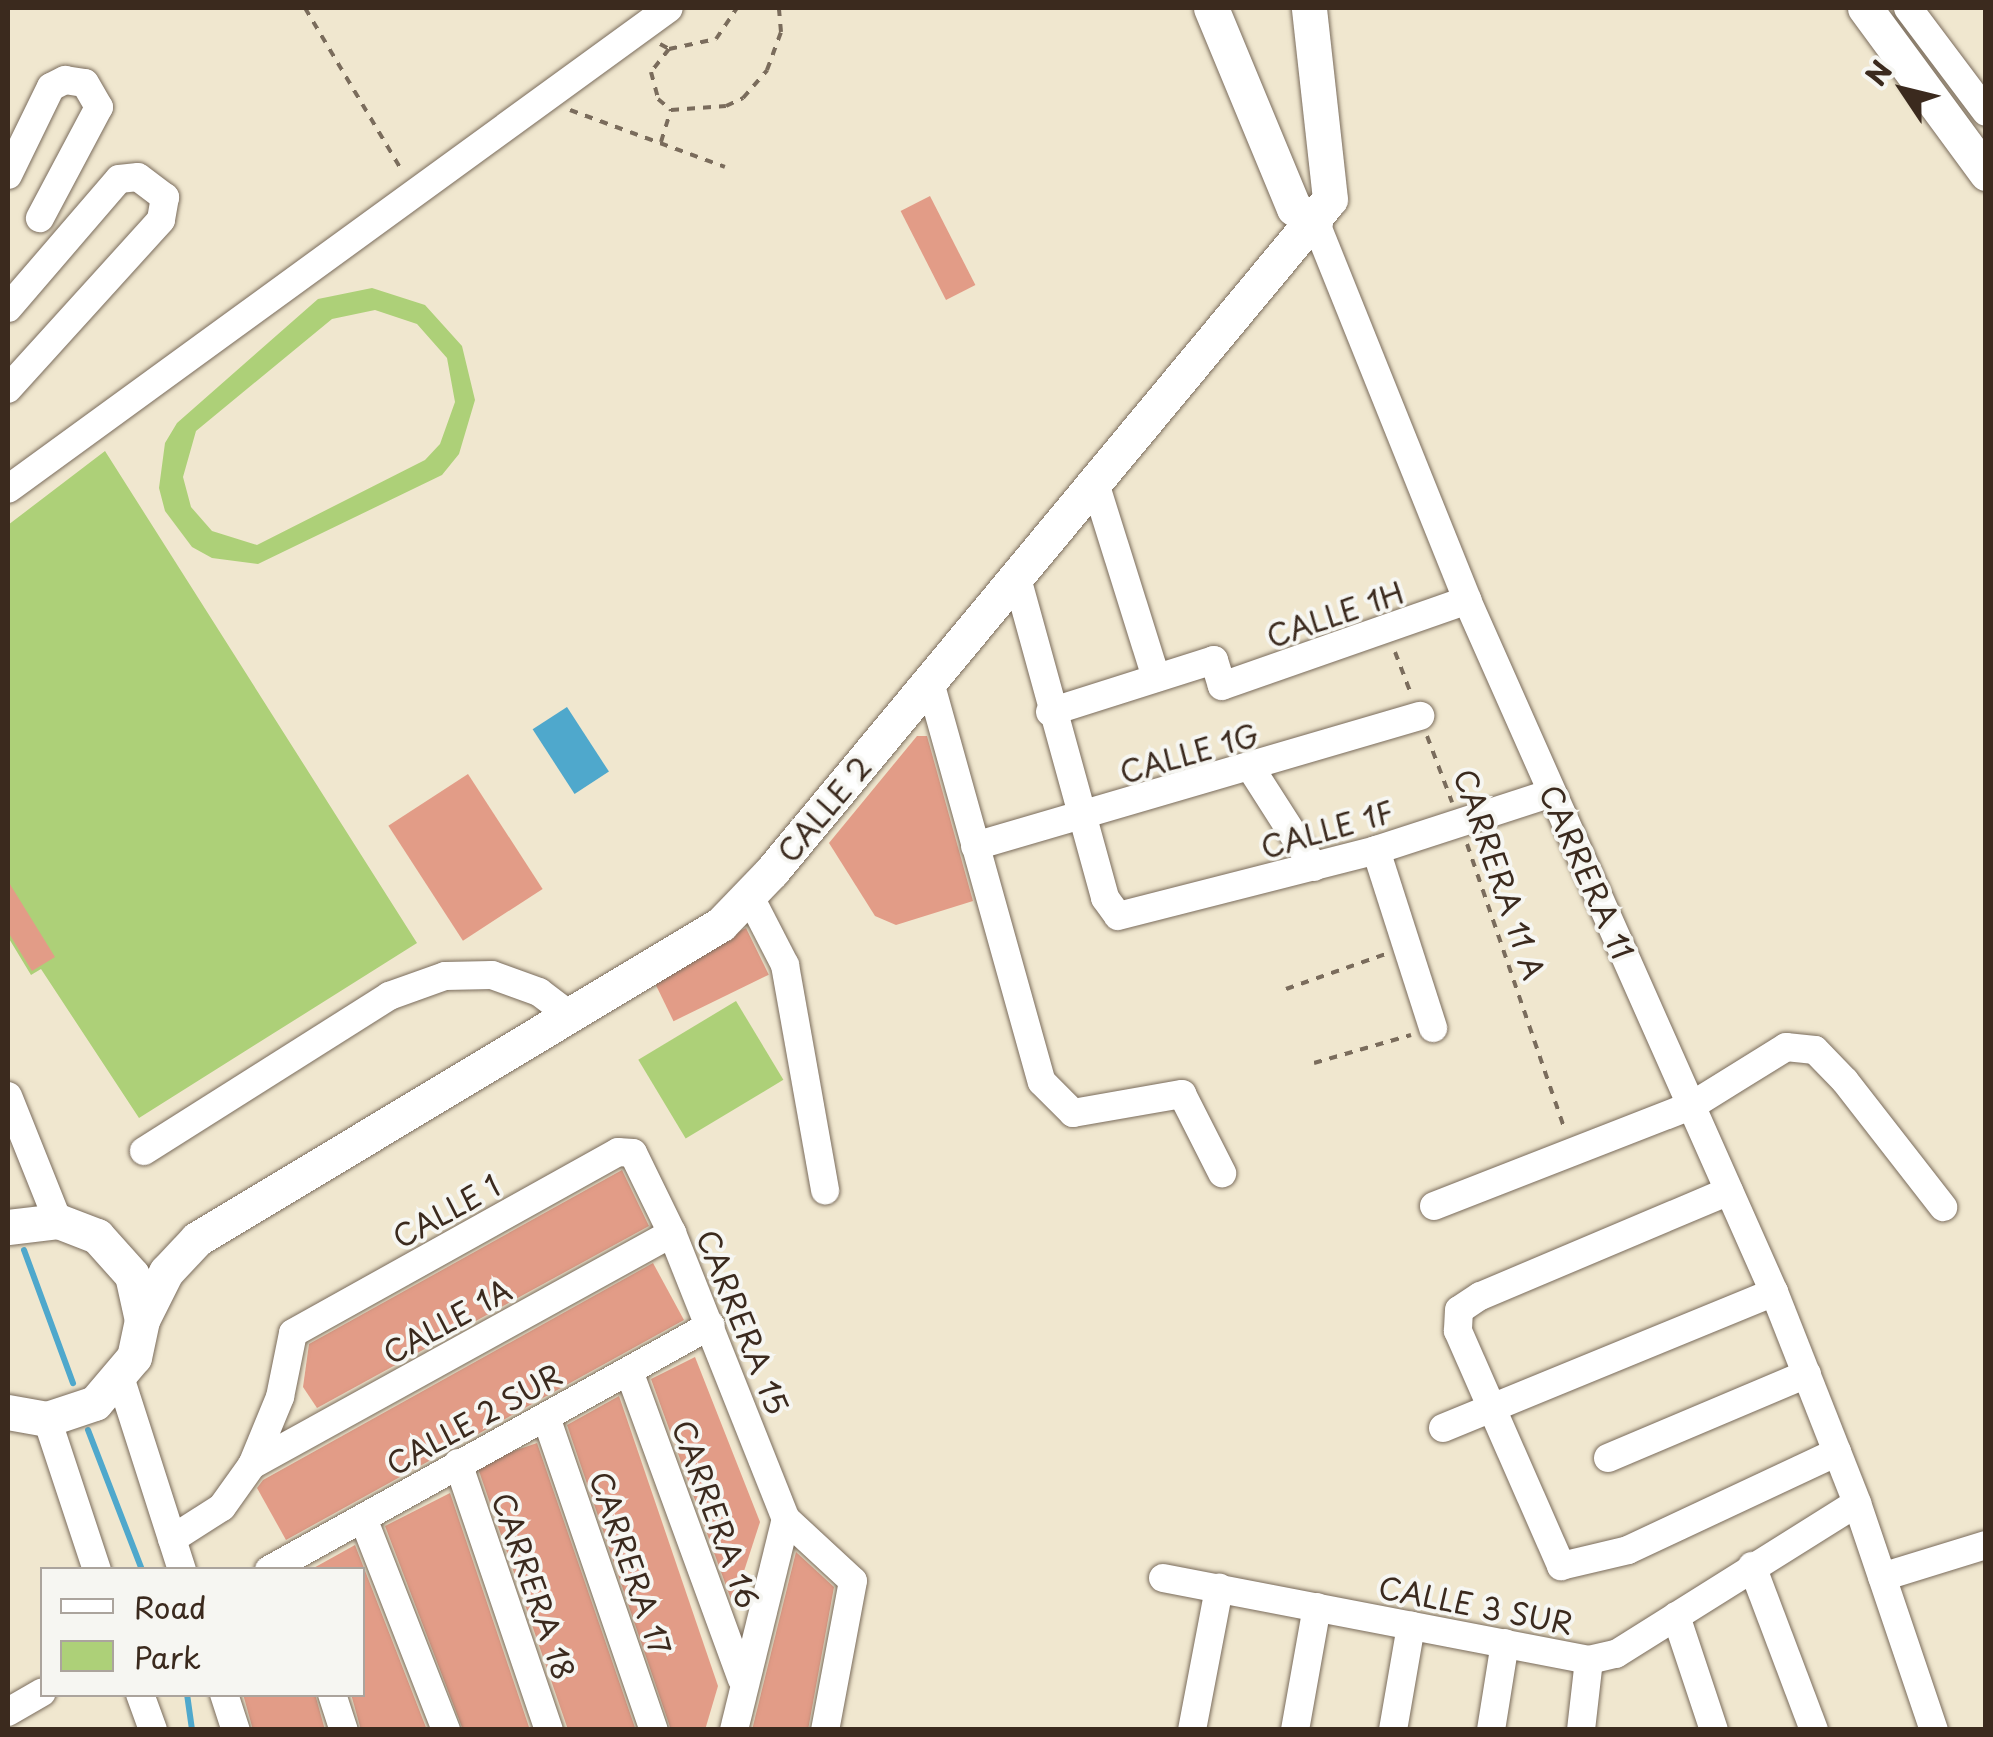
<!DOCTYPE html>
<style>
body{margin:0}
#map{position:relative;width:1993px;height:1737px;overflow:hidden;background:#f0e7cf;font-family:"Playpen Sans",sans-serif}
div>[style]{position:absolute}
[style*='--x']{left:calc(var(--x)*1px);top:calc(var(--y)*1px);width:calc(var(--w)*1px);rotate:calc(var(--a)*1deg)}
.green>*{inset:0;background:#add078;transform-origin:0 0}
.water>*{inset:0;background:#4fa8cc;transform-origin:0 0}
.stream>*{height:6px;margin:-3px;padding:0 3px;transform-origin:3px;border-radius:3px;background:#4fa8cc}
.building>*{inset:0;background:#e29c87;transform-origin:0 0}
.path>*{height:4px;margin-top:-2px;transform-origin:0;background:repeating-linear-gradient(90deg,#7a6c5c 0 8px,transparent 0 16px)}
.roads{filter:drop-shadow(0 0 2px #7a6c5c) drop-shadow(0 0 2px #7a6c5c)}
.minor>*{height:28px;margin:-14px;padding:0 14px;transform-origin:14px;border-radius:14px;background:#fff}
.major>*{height:35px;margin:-17.5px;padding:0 17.5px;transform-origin:17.5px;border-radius:17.5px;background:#fff}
span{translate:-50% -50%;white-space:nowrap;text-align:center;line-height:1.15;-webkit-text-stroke:8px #f6f6f2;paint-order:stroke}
.street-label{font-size:30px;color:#3b2a1e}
.frame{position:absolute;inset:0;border:10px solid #3b2a1e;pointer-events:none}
.legend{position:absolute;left:40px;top:1567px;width:325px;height:130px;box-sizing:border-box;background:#f6f6f2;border:2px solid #aba49d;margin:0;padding:12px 18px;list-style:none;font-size:30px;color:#3b2a1e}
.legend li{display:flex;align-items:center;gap:20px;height:50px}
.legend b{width:50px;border:2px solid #aba49d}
.north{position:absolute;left:1853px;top:40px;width:100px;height:100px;-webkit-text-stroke:8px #f6f6f2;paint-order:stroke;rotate:305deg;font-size:28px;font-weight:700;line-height:40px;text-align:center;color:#3b2a1e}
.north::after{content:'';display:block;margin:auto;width:35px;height:45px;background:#3b2a1e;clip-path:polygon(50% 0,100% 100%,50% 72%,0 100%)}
</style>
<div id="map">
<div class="green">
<i style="clip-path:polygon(evenodd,372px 288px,425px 305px,462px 346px,475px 400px,459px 454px,442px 475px,258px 564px,212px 558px,192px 547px,165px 511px,159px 488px,165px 443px,177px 423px,318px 299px,372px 288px,375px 310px,417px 324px,447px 358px,455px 402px,440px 444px,425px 460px,257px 545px,212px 531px,191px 507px,183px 477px,196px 431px,332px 319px,375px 310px)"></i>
<i style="clip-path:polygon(105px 451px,417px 943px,139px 1118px,41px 969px,31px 975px,8px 937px,8px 525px)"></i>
<i style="left:736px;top:1001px;width:92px;height:114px;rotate:59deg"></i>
</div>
<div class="water">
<i style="left:567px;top:707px;width:77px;height:41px;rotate:57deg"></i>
</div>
<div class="stream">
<i style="--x:24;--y:1250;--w:142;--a:69.8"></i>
<i style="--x:88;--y:1430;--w:150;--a:68.9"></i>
<i style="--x:187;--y:1694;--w:36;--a:82"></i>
</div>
<div class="building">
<i style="left:930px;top:196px;width:100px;height:33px;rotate:63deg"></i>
<i style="clip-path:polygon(917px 736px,927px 736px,973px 901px,896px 925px,875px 916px,829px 843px)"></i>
<i style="left:468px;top:774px;width:137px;height:95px;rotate:57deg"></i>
<i style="clip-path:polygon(8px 881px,55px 957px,32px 971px,8px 932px)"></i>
<i style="left:746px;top:928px;width:52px;height:106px;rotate:64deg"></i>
<i style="clip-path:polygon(622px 1170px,649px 1226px,317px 1408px,303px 1387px,309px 1344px)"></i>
<i style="clip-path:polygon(653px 1263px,684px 1320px,286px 1540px,257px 1488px,263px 1480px)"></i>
<i style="clip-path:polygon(695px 1357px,760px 1522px,733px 1605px,651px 1379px)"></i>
<i style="clip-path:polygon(619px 1396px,718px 1686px,705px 1730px,671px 1730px,567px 1425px)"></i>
<i style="left:537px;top:1443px;width:303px;height:64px;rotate:71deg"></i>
<i style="clip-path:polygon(450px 1493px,530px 1730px,463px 1730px,385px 1526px)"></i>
<i style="clip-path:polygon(355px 1545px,427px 1730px,361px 1730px,351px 1694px,362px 1694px,362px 1570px,310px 1570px)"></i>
<i style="clip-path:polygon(796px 1552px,834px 1587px,808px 1730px,752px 1730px)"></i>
<i style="clip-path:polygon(243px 1694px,315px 1694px,325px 1730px,253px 1730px)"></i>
</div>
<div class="path">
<i style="--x:305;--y:8;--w:190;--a:59.2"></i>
<i style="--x:660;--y:44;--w:10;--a:29"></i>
<i style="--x:669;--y:49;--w:48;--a:-12"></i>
<i style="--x:716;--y:39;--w:37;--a:-56"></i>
<i style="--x:669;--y:49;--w:29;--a:128"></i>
<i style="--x:651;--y:72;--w:28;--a:75"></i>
<i style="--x:658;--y:99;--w:17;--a:40"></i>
<i style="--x:671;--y:110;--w:55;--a:-4.2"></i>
<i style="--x:726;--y:106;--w:19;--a:-25"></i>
<i style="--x:743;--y:98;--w:37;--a:-49"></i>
<i style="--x:767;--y:70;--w:40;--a:-69.8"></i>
<i style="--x:781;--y:32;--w:24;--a:-95"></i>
<i style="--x:570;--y:110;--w:165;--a:20.2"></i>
<i style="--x:661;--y:142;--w:34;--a:-73"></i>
<i style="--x:1395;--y:652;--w:45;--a:69.1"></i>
<i style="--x:1427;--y:736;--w:71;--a:69.3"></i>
<i style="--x:1467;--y:844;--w:300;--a:71.1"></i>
<i style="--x:1286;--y:989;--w:106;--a:-19.3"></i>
<i style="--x:1314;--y:1063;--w:101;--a:-16.1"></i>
</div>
<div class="roads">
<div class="minor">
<i style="--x:1908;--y:8;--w:130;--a:53.1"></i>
<i style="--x:8;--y:175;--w:98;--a:-64"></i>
<i style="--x:51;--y:87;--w:16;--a:-27"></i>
<i style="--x:65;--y:80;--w:20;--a:9"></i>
<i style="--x:85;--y:83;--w:28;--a:60"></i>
<i style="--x:99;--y:107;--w:126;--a:118"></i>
<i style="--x:1315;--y:221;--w:408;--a:68.1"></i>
<i style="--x:1467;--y:600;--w:757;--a:66.08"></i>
<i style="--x:1774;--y:1292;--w:227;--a:68.5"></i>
<i style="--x:1857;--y:1503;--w:240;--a:71.3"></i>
<i style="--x:8;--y:308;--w:170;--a:-49.3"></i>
<i style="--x:119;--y:179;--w:19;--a:-6"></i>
<i style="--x:138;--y:177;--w:34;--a:37"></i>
<i style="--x:165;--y:197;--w:23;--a:100"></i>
<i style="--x:161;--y:220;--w:228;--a:132.2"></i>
<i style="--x:1095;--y:483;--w:204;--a:72.6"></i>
<i style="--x:8;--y:489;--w:817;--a:-36.04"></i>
<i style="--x:1017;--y:578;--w:332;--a:74.6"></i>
<i style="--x:1105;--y:898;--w:22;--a:54"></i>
<i style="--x:1118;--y:916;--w:266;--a:-14.3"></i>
<i style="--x:1376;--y:850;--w:184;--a:-18"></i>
<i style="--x:930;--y:682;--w:415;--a:74.4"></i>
<i style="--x:1042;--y:1082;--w:44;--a:45"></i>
<i style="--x:1073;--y:1113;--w:111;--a:-9.9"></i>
<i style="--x:1182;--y:1094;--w:89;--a:63.1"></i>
<i style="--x:1050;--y:712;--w:172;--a:-17.6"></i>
<i style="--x:1214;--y:660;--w:27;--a:73"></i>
<i style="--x:1222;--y:686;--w:260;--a:-19.3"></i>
<i style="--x:1252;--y:770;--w:115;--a:57.4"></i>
<i style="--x:975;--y:846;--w:464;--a:-16.3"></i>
<i style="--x:1376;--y:850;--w:187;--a:72.2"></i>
<i style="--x:749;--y:895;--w:79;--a:62.8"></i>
<i style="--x:785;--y:965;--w:229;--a:79.9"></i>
<i style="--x:8;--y:1096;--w:135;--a:68.2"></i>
<i style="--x:144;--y:1151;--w:290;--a:-32.3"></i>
<i style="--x:389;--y:996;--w:59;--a:-19.7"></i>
<i style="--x:445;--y:976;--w:47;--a:-1.2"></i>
<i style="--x:492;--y:975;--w:50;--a:19.9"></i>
<i style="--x:539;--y:992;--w:40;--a:37"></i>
<i style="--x:1729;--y:1191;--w:270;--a:157.1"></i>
<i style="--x:1480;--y:1296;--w:25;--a:146"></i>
<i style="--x:1459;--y:1310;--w:21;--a:93"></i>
<i style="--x:1458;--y:1331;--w:257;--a:66.3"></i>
<i style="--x:1561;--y:1566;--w:69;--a:-13.4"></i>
<i style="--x:1628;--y:1550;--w:231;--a:-25.1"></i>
<i style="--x:1434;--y:1206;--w:276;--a:-21.3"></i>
<i style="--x:1691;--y:1106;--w:112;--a:-31.8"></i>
<i style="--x:1786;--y:1047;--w:29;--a:6"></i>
<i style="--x:1815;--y:1050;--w:43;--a:45.9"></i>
<i style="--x:1845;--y:1081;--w:160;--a:52.1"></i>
<i style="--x:629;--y:1371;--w:328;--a:69.9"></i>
<i style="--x:121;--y:1380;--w:200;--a:72.2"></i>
<i style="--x:546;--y:1417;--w:331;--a:71"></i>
<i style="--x:47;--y:1419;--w:159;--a:71.7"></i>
<i style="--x:1443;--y:1428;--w:358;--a:-22.3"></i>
<i style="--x:1608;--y:1458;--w:216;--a:-22.9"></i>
<i style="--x:458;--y:1463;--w:282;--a:71.2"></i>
<i style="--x:252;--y:1465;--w:480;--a:-28.9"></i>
<i style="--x:363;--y:1518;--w:228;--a:68.6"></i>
<i style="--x:172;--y:1539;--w:59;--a:-32.6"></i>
<i style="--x:222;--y:1507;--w:52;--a:-54.5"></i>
<i style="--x:252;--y:1465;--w:74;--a:-67.6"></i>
<i style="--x:280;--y:1397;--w:65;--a:-78.5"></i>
<i style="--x:293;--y:1333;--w:372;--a:-29.1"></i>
<i style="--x:618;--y:1152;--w:15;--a:4"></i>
<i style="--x:633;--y:1153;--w:89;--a:64"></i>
<i style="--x:672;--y:1233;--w:308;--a:68.3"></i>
<i style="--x:786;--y:1519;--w:91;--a:42.8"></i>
<i style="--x:853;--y:1581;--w:152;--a:100.6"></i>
<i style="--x:1752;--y:1566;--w:175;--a:69.3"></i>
<i style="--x:269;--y:1570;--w:505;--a:-29"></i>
<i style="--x:1882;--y:1577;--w:109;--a:-17.1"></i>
<i style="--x:1163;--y:1578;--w:434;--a:10.9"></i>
<i style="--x:1589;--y:1660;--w:28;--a:-13"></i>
<i style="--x:1616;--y:1654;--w:284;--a:-32.1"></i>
<i style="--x:1676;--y:1616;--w:120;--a:71.6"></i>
<i style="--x:140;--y:1694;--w:38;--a:70"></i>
<i style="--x:224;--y:1694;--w:38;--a:72"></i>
<i style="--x:332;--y:1694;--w:38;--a:72"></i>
<i style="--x:8;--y:1712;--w:39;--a:-30"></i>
<i style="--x:734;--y:1730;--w:217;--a:-76.2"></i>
<i style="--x:1192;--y:1730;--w:145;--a:-79.2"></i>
<i style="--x:1295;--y:1730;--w:125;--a:-79.9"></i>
<i style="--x:1393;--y:1730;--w:106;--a:-80.2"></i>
<i style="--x:1491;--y:1730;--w:88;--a:-80.9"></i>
<i style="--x:1581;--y:1730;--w:70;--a:-83.5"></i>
</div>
<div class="major">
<i style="--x:1211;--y:8;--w:217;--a:67.5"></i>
<i style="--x:1294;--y:208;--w:25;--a:32"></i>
<i style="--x:1865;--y:8;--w:205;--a:53.7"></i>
<i style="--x:8;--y:1227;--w:50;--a:-6.8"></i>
<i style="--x:58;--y:1221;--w:42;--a:21"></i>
<i style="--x:97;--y:1236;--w:52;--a:48.1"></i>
<i style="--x:132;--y:1275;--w:46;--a:77.5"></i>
<i style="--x:142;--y:1320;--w:38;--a:102"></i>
<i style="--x:134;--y:1357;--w:60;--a:130.3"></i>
<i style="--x:95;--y:1403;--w:51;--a:161.6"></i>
<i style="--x:47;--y:1419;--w:40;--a:-170"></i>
<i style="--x:142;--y:1320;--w:54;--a:-63.4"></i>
<i style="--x:166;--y:1272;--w:45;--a:-46.8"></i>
<i style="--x:197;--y:1239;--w:611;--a:-31.01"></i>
<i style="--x:721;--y:924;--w:74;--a:-46.1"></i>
<i style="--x:772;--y:871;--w:873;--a:-50.3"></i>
<i style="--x:1330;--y:199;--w:192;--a:-96.3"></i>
</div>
</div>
<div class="street-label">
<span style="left:1335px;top:614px;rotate:-19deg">CALLE 1H</span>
<span style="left:1189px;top:753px;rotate:-16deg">CALLE 1G</span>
<span style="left:824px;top:809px;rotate:-50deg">CALLE 2</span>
<span style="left:1327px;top:829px;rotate:-16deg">CALLE 1F</span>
<span style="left:1587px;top:872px;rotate:66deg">CARRERA 11</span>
<span style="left:1500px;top:874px;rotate:71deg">CARRERA 11 A</span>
<span style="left:446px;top:1211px;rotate:-29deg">CALLE 1</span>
<span style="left:447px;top:1321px;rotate:-29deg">CALLE 1A</span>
<span style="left:743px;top:1322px;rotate:68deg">CARRERA 15</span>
<span style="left:474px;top:1419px;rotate:-29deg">CALLE 2 SUR</span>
<span style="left:716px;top:1514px;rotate:70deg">CARRERA 16</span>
<span style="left:631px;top:1563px;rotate:71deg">CARRERA 17</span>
<span style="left:534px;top:1586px;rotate:71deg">CARRERA 18</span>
<span style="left:1476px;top:1605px;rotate:11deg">CALLE 3 SUR</span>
</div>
<div class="frame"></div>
<ul class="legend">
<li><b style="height:12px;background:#fff"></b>Road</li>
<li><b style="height:28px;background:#add078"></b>Park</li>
</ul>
<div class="north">N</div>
</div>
